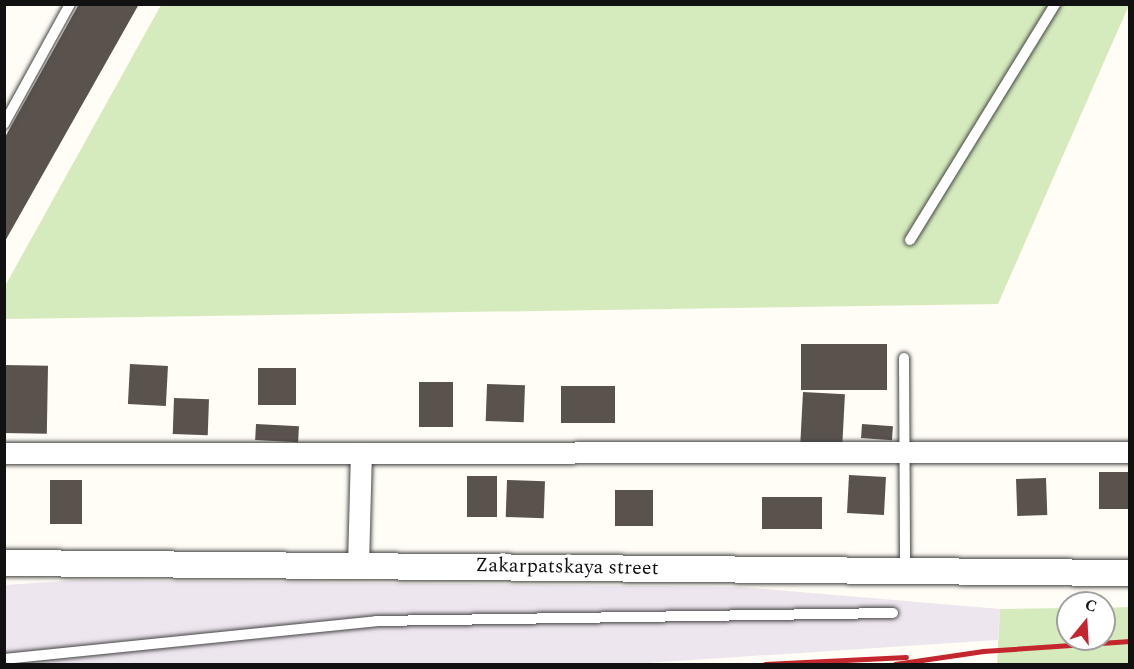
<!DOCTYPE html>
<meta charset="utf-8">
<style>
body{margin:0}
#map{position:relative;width:1134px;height:669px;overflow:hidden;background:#fffdf5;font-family:Spectral,serif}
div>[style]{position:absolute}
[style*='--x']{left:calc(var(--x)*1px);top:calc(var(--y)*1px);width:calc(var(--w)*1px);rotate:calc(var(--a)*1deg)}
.industrial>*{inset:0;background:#eee6ef}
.green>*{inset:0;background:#d5ebbd}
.building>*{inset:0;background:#5a524d;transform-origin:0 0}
.roads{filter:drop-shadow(0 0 2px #444) drop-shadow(0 0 2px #444)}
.service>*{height:10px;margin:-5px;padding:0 5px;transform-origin:5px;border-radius:5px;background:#fff}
.minor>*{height:21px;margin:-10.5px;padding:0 10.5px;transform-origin:10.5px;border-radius:10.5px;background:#fff}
.tertiary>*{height:26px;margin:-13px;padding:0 13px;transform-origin:13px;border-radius:13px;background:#fff}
.rail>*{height:4.5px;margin:-2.25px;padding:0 2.25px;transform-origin:2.25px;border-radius:2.25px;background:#c4262e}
span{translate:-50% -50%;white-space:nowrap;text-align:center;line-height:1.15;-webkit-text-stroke:6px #fff;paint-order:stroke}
.street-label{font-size:20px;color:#111}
.frame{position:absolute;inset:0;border:6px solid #111;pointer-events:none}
.north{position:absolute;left:1056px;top:591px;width:60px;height:60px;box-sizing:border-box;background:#fff;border:2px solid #a0a0a0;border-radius:50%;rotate:18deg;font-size:16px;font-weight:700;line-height:24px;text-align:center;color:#111}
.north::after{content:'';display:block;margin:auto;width:21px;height:27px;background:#c4262e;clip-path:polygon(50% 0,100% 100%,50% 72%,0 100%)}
</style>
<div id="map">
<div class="industrial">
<i style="clip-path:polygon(81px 580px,740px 587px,1000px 609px,998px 640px,632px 664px,5px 664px,5px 585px)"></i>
</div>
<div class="green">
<i style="clip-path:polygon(161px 5px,1129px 5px,998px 304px,5px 319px,5px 286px)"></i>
<i style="clip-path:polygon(1129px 607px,1129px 664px,997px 664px,1000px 609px,1068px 608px,1068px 639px,1104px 639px,1104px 608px)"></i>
</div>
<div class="building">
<i style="clip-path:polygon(79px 4px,139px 4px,4px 243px,4px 139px)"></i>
<i style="left:801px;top:344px;width:86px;height:46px"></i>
<i style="left:130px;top:364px;width:38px;height:40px;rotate:3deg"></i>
<i style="left:4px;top:365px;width:44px;height:68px;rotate:1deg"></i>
<i style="left:258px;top:368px;width:38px;height:37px"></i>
<i style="left:419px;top:382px;width:34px;height:45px"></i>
<i style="left:487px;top:384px;width:38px;height:37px;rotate:2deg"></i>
<i style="left:561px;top:386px;width:54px;height:37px"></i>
<i style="left:803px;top:392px;width:42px;height:50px;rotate:3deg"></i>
<i style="left:174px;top:398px;width:35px;height:36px;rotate:2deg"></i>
<i style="left:256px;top:424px;width:43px;height:16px;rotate:3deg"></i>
<i style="left:862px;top:424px;width:31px;height:14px;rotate:4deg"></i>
<i style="left:1099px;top:472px;width:30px;height:37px"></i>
<i style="left:849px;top:475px;width:37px;height:38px;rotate:3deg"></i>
<i style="left:467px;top:476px;width:30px;height:41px"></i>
<i style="left:1046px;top:478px;width:37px;height:30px;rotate:88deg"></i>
<i style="left:50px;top:480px;width:32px;height:44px"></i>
<i style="left:507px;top:480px;width:38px;height:37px;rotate:2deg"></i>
<i style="left:615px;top:490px;width:38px;height:36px"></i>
<i style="left:762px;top:497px;width:60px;height:32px"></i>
</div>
<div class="roads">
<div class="service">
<i style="--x:4;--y:124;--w:137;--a:-61.2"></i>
<i style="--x:910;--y:240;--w:277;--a:-58.4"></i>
<i style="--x:904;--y:358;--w:212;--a:89.7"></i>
<i style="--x:4;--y:659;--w:374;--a:-5.8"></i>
<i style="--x:376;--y:621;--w:517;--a:-0.89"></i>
</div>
<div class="minor">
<i style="--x:4;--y:453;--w:1126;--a:-0.05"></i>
<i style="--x:358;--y:565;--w:112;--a:-88.5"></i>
</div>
<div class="tertiary">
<i style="--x:4;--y:563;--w:1126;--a:0.51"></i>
</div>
</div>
<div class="rail">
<i style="--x:765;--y:664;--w:141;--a:-2.8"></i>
<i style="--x:895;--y:664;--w:89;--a:-8.4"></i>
<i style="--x:983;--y:651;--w:147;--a:-3.9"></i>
</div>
<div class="street-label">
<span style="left:567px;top:567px;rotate:1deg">Zakarpatskaya street</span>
</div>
<div class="frame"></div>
<div class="north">С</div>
</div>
